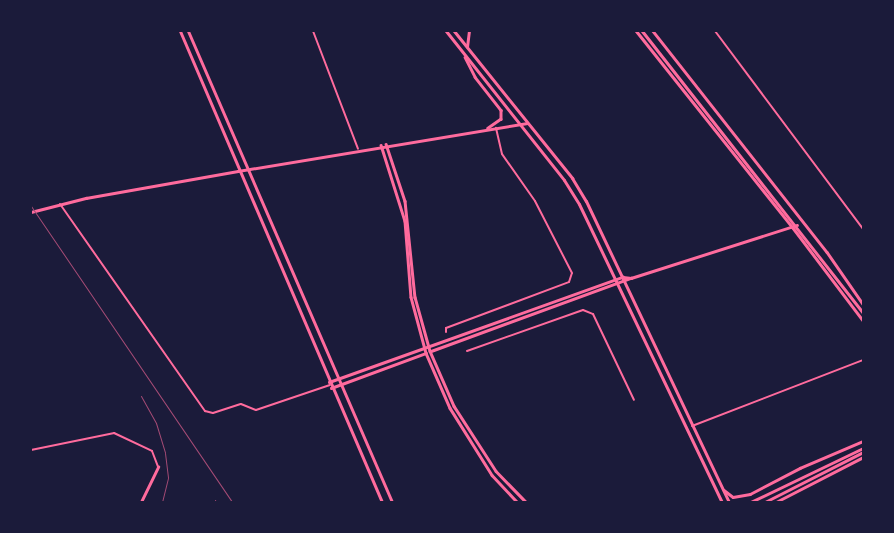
<!DOCTYPE html>
<style>
body{margin:0}
#map{position:relative;width:894px;height:533px;overflow:hidden;background:#1b1b3a;font-family:Montserrat,sans-serif}
div>[style]{position:absolute}
[style*='--x']{left:calc(var(--x)*1px);top:calc(var(--y)*1px);width:calc(var(--w)*1px);rotate:calc(var(--a)*1deg)}
.pedestrian>*{height:2px;margin:-1px;padding:0 1px;transform-origin:1px;border-radius:1px;background:#ff6b9d}
.minor>*{height:2px;margin:-1px;padding:0 1px;transform-origin:1px;border-radius:1px;background:#ff6b9d}
.tertiary>*{height:2.5px;margin:-1.25px;padding:0 1.25px;transform-origin:1.25px;border-radius:1.25px;background:#ff6b9d}
.secondary>*{height:3px;margin:-1.5px;padding:0 1.5px;transform-origin:1.5px;border-radius:1.5px;background:#ff6b9d}
.primary>*{height:3px;margin:-1.5px;padding:0 1.5px;transform-origin:1.5px;border-radius:1.5px;background:#ff6b9d}
.rail>*{height:1px;margin:-0.5px;padding:0 0.5px;transform-origin:0.5px;border-radius:0.5px;background:#a44b75}
span{translate:-50% -50%;white-space:nowrap;text-align:center;line-height:1.15;-webkit-text-stroke:5px #1b1b3a;paint-order:stroke}
.frame{position:absolute;inset:0;border:32px solid #1b1b3a;pointer-events:none}
</style>
<div id="map">
<div class="pedestrian">
<i style="--x:446;--y:332;--w:4;--a:-90"></i>
<i style="--x:446;--y:328;--w:131;--a:-20.5"></i>
<i style="--x:569;--y:282;--w:9;--a:-72"></i>
<i style="--x:572;--y:273;--w:81;--a:-117.2"></i>
<i style="--x:535;--y:201;--w:57;--a:-125.1"></i>
<i style="--x:502;--y:154;--w:27;--a:-103"></i>
<i style="--x:467;--y:351;--w:123;--a:-19.5"></i>
<i style="--x:583;--y:310;--w:11;--a:22"></i>
<i style="--x:593;--y:314;--w:95;--a:64.5"></i>
</div>
<div class="minor">
<i style="--x:313;--y:31;--w:126;--a:69.1"></i>
<i style="--x:715;--y:31;--w:247;--a:53.2"></i>
<i style="--x:60;--y:204;--w:253;--a:55"></i>
<i style="--x:205;--y:411;--w:8;--a:14"></i>
<i style="--x:213;--y:413;--w:29;--a:-18"></i>
<i style="--x:241;--y:404;--w:16;--a:22"></i>
<i style="--x:256;--y:410;--w:78;--a:-18.7"></i>
<i style="--x:692;--y:426;--w:183;--a:-21.1"></i>
<i style="--x:31;--y:450;--w:85;--a:-11.6"></i>
<i style="--x:114;--y:433;--w:42;--a:25.3"></i>
<i style="--x:152;--y:451;--w:17;--a:69"></i>
</div>
<div class="tertiary">
<i style="--x:653;--y:31;--w:281;--a:51.8"></i>
<i style="--x:827;--y:252;--w:63;--a:55.3"></i>
<i style="--x:467;--y:47;--w:16;--a:-83"></i>
<i style="--x:465;--y:57;--w:22;--a:63"></i>
<i style="--x:475;--y:77;--w:42;--a:51.8"></i>
<i style="--x:501;--y:110;--w:9;--a:90"></i>
<i style="--x:501;--y:119;--w:16;--a:145"></i>
<i style="--x:386;--y:144;--w:60;--a:71.6"></i>
<i style="--x:405;--y:201;--w:97;--a:84.1"></i>
<i style="--x:415;--y:297;--w:56;--a:74.5"></i>
<i style="--x:430;--y:351;--w:60;--a:66.4"></i>
<i style="--x:454;--y:406;--w:77;--a:57.1"></i>
<i style="--x:496;--y:471;--w:43;--a:45.9"></i>
<i style="--x:381;--y:145;--w:80;--a:72.5"></i>
<i style="--x:405;--y:221;--w:76;--a:85.5"></i>
<i style="--x:411;--y:297;--w:58;--a:75"></i>
<i style="--x:426;--y:353;--w:60;--a:66.4"></i>
<i style="--x:450;--y:408;--w:79;--a:57.9"></i>
<i style="--x:492;--y:475;--w:37;--a:47"></i>
<i style="--x:31;--y:212;--w:57;--a:-14.3"></i>
<i style="--x:86;--y:198;--w:154;--a:-10.1"></i>
<i style="--x:238;--y:171;--w:293;--a:-9.4"></i>
<i style="--x:431;--y:351;--w:213;--a:-20.1"></i>
<i style="--x:329;--y:382;--w:312;--a:-19.7"></i>
<i style="--x:623;--y:277;--w:8;--a:7"></i>
<i style="--x:631;--y:278;--w:174;--a:-17.7"></i>
<i style="--x:331;--y:388;--w:101;--a:-20.2"></i>
<i style="--x:724;--y:490;--w:11;--a:38"></i>
<i style="--x:733;--y:497;--w:17;--a:-10"></i>
<i style="--x:750;--y:494;--w:56;--a:-27.5"></i>
<i style="--x:800;--y:468;--w:69;--a:-23.2"></i>
<i style="--x:141;--y:502;--w:39;--a:-64"></i>
<i style="--x:751;--y:502;--w:124;--a:-25.7"></i>
<i style="--x:765;--y:502;--w:110;--a:-27"></i>
<i style="--x:776;--y:502;--w:98;--a:-27.3"></i>
</div>
<div class="secondary">
<i style="--x:636;--y:31;--w:251;--a:51.5"></i>
<i style="--x:792;--y:227;--w:118;--a:52.9"></i>
<i style="--x:642;--y:31;--w:358;--a:51.9"></i>
</div>
<div class="primary">
<i style="--x:180;--y:31;--w:512;--a:66.79"></i>
<i style="--x:188;--y:31;--w:513;--a:66.58"></i>
<i style="--x:446;--y:31;--w:190;--a:51.6"></i>
<i style="--x:564;--y:180;--w:28;--a:58"></i>
<i style="--x:579;--y:204;--w:331;--a:64.4"></i>
<i style="--x:454;--y:31;--w:189;--a:51.2"></i>
<i style="--x:572;--y:178;--w:27;--a:59"></i>
<i style="--x:586;--y:201;--w:333;--a:64.6"></i>
</div>
<div class="rail">
<i style="--x:31;--y:206;--w:358;--a:55.8"></i>
<i style="--x:141;--y:396;--w:31;--a:61"></i>
<i style="--x:156;--y:423;--w:31;--a:73"></i>
<i style="--x:165;--y:453;--w:25;--a:83"></i>
<i style="--x:168;--y:478;--w:25;--a:104"></i>
<i style="--x:215;--y:500;--w:2;--a:63"></i>
</div>
<div class="frame"></div>
</div>
